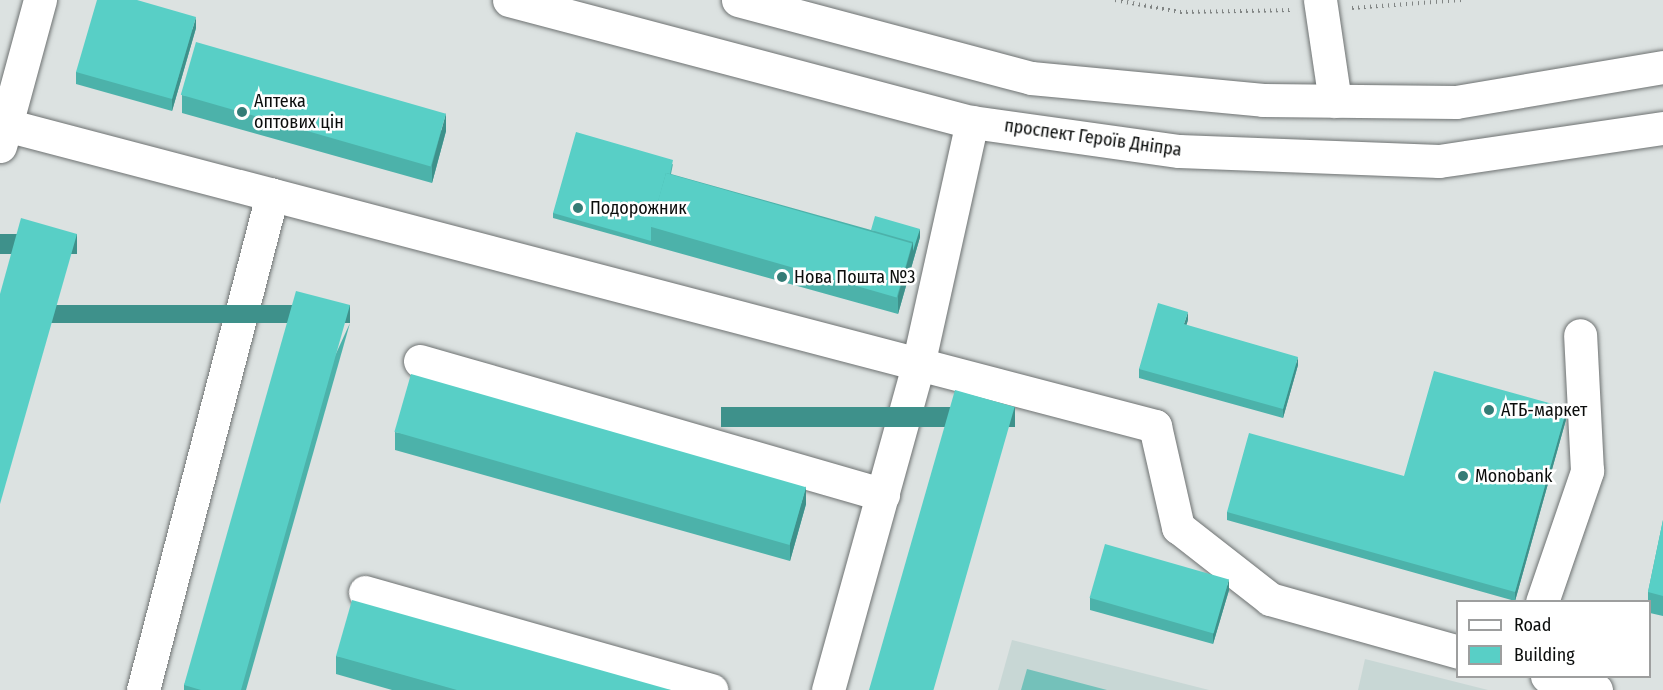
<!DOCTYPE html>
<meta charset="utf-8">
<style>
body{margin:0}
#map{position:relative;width:1663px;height:690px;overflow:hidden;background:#dce2e1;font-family:"Fira Sans Condensed",sans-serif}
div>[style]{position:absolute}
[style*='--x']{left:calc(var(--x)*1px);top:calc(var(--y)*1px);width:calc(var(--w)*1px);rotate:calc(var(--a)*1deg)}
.built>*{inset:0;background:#c8d7d5}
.green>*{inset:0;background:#74c1ba}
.path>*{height:4px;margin-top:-2px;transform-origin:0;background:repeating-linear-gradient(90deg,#818584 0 1.5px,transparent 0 6px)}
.roads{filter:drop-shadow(0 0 2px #6e7272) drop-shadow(0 0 2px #6e7272)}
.minor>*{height:33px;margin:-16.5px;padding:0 16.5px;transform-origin:16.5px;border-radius:16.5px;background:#fff}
.wall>*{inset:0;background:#4cb2aa}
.shaded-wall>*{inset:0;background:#3e918b;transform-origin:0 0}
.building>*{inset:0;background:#58cfc6;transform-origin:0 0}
.dots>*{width:16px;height:16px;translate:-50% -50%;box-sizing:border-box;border:3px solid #fff;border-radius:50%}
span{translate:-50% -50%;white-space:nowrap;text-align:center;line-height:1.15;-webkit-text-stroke:5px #fff;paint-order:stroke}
.poi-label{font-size:18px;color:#0b0d0c}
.left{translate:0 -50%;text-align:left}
.street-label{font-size:18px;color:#0b0d0c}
.legend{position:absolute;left:1456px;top:600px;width:195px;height:78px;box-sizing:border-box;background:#fff;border:2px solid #9d9e9e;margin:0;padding:8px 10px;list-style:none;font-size:18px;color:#0b0d0c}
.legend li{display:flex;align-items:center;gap:12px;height:30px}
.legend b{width:30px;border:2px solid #9d9e9e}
</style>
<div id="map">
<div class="built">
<i style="clip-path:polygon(1012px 640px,1209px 690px,998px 690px)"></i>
<i style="clip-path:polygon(1365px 659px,1488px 690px,1358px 690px)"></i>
</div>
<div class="green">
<i style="clip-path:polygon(1027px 669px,1107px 690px,1021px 690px)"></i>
</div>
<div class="path">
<i style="--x:1115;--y:0;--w:66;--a:10.5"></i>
<i style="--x:1180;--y:12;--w:110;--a:-1"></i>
<i style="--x:1352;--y:8;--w:110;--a:-4.2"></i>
</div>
<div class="roads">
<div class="minor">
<i style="--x:509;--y:0;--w:479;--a:14.8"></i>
<i style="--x:972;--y:122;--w:209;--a:8"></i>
<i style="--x:1179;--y:151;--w:260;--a:2.2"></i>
<i style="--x:1439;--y:161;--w:226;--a:-8.4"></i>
<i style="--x:738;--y:0;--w:303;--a:14.9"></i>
<i style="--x:1031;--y:78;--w:233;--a:5.4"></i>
<i style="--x:1263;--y:100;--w:193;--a:0.6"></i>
<i style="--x:1456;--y:102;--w:210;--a:-9.6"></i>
<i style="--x:1320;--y:0;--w:102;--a:81.6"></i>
<i style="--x:0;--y:123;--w:6;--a:18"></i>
<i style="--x:6;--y:125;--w:130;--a:-74.8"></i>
<i style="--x:0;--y:146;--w:22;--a:-74"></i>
<i style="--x:6;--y:125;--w:1188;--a:14.68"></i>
<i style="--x:1155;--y:426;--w:104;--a:77.2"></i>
<i style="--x:1178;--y:527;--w:117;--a:38"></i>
<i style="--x:1270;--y:599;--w:195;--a:15.7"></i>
<i style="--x:420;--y:361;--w:482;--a:16.1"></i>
<i style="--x:365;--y:592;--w:360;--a:15.8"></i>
<i style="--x:1542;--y:602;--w:139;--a:-71"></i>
<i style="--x:1587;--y:471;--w:136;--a:-92.9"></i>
<i style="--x:1547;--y:676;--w:51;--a:15.9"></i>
<i style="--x:143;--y:690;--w:512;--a:-75.39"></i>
<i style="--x:828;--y:690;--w:337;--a:-74.5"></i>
<i style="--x:918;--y:365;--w:249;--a:-77.5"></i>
</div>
</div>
<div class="wall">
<i style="clip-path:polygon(196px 28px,172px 111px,76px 84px,76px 72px)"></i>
<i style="clip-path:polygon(182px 95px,446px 131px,432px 183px,182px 113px)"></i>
<i style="clip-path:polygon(673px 164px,671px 174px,871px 230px,920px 237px,898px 314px,553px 218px,553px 213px)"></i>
<i style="clip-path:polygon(1188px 320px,1186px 325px,1298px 365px,1283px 418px,1139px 378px,1139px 369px)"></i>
<i style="clip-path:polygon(350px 323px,246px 690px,184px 690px,184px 685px)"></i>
<i style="clip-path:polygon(1567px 416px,1515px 601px,1227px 520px,1227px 512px,1404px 476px)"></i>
<i style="clip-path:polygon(395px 432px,806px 504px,790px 561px,395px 450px)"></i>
<i style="clip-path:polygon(1663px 520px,1663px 616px,1650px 613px,1650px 602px,1648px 602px,1648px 592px)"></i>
<i style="clip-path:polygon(1229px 590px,1213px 644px,1090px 610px,1090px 598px)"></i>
<i style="clip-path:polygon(336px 656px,671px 690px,392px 690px,336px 674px)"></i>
</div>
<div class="shaded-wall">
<i style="clip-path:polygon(196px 17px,196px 28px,172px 111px,172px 99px)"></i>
<i style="clip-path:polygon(446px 113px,446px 131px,432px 183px,432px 165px)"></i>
<i style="clip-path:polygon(920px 229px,920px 237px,898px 314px,898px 296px,913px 242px)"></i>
<i style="left:77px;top:234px;width:20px;height:281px;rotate:90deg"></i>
<i style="left:350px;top:305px;width:18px;height:400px;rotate:90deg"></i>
<i style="clip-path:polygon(1188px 312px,1188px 320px,1184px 333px,1184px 324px)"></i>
<i style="clip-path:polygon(1298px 357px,1298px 365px,1283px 418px,1283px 409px)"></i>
<i style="left:1015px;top:407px;width:20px;height:294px;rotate:90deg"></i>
<i style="clip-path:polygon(1567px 408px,1567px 416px,1515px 601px,1515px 592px)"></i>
<i style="clip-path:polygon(806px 486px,806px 504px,790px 561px,790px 543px)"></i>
<i style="clip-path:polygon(1229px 579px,1229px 590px,1213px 644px,1213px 633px)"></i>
</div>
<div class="building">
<i style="clip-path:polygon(97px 0,137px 0,196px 17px,172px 99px,76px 72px)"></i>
<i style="left:196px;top:42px;width:260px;height:55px;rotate:16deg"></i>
<i style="clip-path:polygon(576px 132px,673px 160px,670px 174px,666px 173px,651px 227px,651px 241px,553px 213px)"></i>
<i style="left:666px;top:173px;width:256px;height:56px;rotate:16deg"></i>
<i style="clip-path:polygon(875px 216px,920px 229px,913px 251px,913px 242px,871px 230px)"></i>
<i style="clip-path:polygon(21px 218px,77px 234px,0 504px,0 294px)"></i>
<i style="clip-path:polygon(296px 291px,350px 305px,241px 690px,201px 690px,184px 685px)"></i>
<i style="clip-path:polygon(1158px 303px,1188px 312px,1184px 324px,1298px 357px,1283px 409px,1139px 369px)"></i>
<i style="clip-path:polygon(1434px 371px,1567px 408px,1515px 592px,1227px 512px,1249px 433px,1404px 476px)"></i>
<i style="left:411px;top:374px;width:411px;height:60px;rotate:16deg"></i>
<i style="left:955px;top:390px;width:62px;height:312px;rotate:16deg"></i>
<i style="clip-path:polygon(1663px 520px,1663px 596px,1648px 592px)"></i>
<i style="left:1105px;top:544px;width:129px;height:56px;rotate:16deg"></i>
<i style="clip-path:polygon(352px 600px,671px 690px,457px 690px,336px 656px)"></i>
</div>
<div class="dots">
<i style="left:242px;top:112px;background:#347c76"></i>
<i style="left:578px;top:208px;background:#347c76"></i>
<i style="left:782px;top:277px;background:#347c76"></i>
<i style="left:1489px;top:410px;background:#347c76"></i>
<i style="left:1463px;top:476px;background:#347c76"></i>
</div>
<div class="poi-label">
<span class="left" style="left:254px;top:112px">Аптека<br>оптових цін</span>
<span class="left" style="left:590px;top:208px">Подорожник</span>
<span class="left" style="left:794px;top:277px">Нова Пошта №3</span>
<span class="left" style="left:1501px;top:410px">АТБ-маркет</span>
<span class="left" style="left:1475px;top:476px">Monobank</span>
</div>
<div class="street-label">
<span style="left:1093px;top:138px;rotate:8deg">проспект Героїв Дніпра</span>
</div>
<ul class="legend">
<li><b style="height:8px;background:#fff"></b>Road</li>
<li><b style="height:16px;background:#58cfc6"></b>Building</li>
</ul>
</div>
